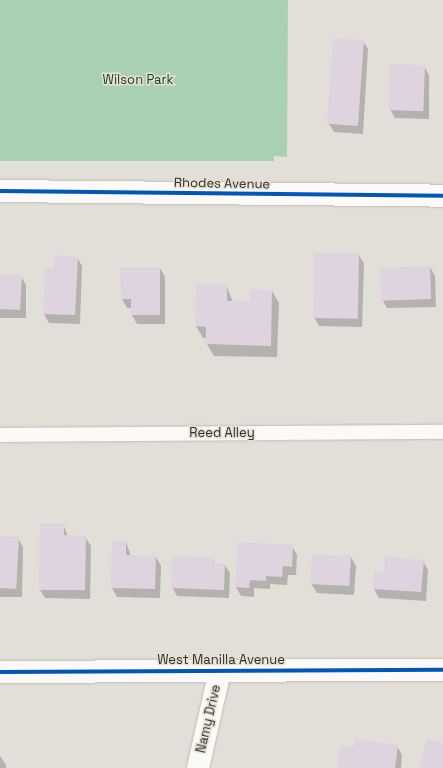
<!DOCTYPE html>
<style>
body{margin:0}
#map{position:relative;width:443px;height:768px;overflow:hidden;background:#e2dfd8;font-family:"Space Grotesk",sans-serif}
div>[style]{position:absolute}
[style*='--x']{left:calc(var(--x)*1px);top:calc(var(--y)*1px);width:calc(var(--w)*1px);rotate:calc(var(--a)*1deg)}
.green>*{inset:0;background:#a8d0b1}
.shadow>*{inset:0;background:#0003}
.building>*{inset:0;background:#ded3df;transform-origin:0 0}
.roads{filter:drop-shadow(0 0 1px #bfbcb7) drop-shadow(0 0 1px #bfbcb7)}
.lane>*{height:14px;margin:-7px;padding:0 7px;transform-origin:7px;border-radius:7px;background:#fbfaf9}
.street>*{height:22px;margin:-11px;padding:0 11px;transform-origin:11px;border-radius:11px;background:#fbfaf9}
.cycleway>*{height:4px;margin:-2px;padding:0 2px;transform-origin:2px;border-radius:2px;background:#0057b8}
span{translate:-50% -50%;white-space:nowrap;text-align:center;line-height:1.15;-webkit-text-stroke:3px #e6e0d4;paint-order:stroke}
.park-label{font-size:13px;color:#173c24}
.street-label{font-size:13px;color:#302e29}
</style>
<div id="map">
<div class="green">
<i style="clip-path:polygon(0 0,288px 0,287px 157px,274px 156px,274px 161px,0 161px)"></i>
</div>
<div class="shadow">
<i style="clip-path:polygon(363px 41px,368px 49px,363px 134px,334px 132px,329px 124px)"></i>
<i style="clip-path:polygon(424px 66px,429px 75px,429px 119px,395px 118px,390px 109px)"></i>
<i style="clip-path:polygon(359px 255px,364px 264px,362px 327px,319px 326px,314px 317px)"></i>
<i style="clip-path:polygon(77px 257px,82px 266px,80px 324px,49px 323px,44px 314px,55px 269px)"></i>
<i style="clip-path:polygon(430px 267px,435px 276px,436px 307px,387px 308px,382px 299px)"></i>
<i style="clip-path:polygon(121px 268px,160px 268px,165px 277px,165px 324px,137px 324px,132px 315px,132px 308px,127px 308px,122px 299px)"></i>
<i style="clip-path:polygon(0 275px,21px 276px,26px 285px,26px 318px,0 318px)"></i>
<i style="clip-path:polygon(226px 285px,233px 302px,251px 302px,272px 291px,279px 303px,277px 357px,214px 356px,207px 344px,207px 338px,203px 338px,196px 326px)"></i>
<i style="clip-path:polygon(63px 524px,68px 537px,85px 537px,91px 546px,90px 599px,45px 598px,40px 590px)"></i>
<i style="clip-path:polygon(0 537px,18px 538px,23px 547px,22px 597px,0 597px)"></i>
<i style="clip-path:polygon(113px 542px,126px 542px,131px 556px,156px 557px,161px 566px,160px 598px,117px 597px,112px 588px)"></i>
<i style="clip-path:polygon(292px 546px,297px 555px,296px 575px,288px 575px,287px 585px,270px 584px,270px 589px,254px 588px,254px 597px,241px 596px,236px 587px)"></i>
<i style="clip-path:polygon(313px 556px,351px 557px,356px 566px,354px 595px,317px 593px,311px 584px)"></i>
<i style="clip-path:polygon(212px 559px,215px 564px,224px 564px,230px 573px,229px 598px,177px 596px,172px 587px)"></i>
<i style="clip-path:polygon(423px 561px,428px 570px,426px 601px,379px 598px,374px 589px)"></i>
<i style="clip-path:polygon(397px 746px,402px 755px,401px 768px,338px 768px,355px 748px)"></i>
<i style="clip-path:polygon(0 756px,6px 765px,6px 768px,0 768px)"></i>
</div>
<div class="building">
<i style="left:333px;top:38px;width:31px;height:86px;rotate:4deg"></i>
<i style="left:390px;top:64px;width:35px;height:46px;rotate:2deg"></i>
<i style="left:314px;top:253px;width:45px;height:65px;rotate:1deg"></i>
<i style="clip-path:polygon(55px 255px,78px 257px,75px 315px,43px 314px,45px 268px,54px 268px)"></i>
<i style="left:430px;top:266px;width:33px;height:50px;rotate:88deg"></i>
<i style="clip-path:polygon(120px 267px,160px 267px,160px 315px,131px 315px,131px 299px,121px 299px)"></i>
<i style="left:0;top:274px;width:22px;height:35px;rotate:3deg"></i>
<i style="clip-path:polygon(196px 283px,227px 284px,227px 301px,250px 301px,250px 289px,272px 290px,271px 346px,206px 344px,206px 327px,195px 326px)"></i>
<i style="clip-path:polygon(40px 523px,64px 523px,64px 535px,86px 536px,85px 590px,39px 590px)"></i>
<i style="left:0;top:536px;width:19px;height:52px;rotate:3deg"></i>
<i style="clip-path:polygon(112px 541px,126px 541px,126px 555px,156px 556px,155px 589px,111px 588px)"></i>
<i style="clip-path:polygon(238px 542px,293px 545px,292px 567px,283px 566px,282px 577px,266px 576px,266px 581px,250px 580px,249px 588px,235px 587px)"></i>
<i style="left:312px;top:554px;width:39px;height:30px;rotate:3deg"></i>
<i style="clip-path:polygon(172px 556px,213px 558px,213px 563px,225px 563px,224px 590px,171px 588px)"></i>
<i style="clip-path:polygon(385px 557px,424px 560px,421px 592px,373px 589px,374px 572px,384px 573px)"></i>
<i style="clip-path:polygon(355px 739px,398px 745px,395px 768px,337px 768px,340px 745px,354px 747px)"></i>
<i style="clip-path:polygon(427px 739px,443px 744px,443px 768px,419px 768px)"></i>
</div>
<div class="roads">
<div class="lane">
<i style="--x:0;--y:435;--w:443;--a:-0.4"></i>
</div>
<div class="street">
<i style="--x:0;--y:191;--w:443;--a:0.6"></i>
<i style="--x:0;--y:672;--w:443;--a:-0.3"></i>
<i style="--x:198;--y:768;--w:100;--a:-77.3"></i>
</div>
</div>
<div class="cycleway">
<i style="--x:0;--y:191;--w:443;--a:0.6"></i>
<i style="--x:0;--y:672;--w:443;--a:-0.3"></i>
</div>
<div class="park-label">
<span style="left:138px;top:80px">Wilson Park</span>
</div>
<div class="street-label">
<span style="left:222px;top:184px;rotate:1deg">Rhodes Avenue</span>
<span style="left:222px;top:433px">Reed Alley</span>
<span style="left:221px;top:660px">West Manilla Avenue</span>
<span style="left:209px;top:719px;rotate:-77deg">Namy Drive</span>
</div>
</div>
